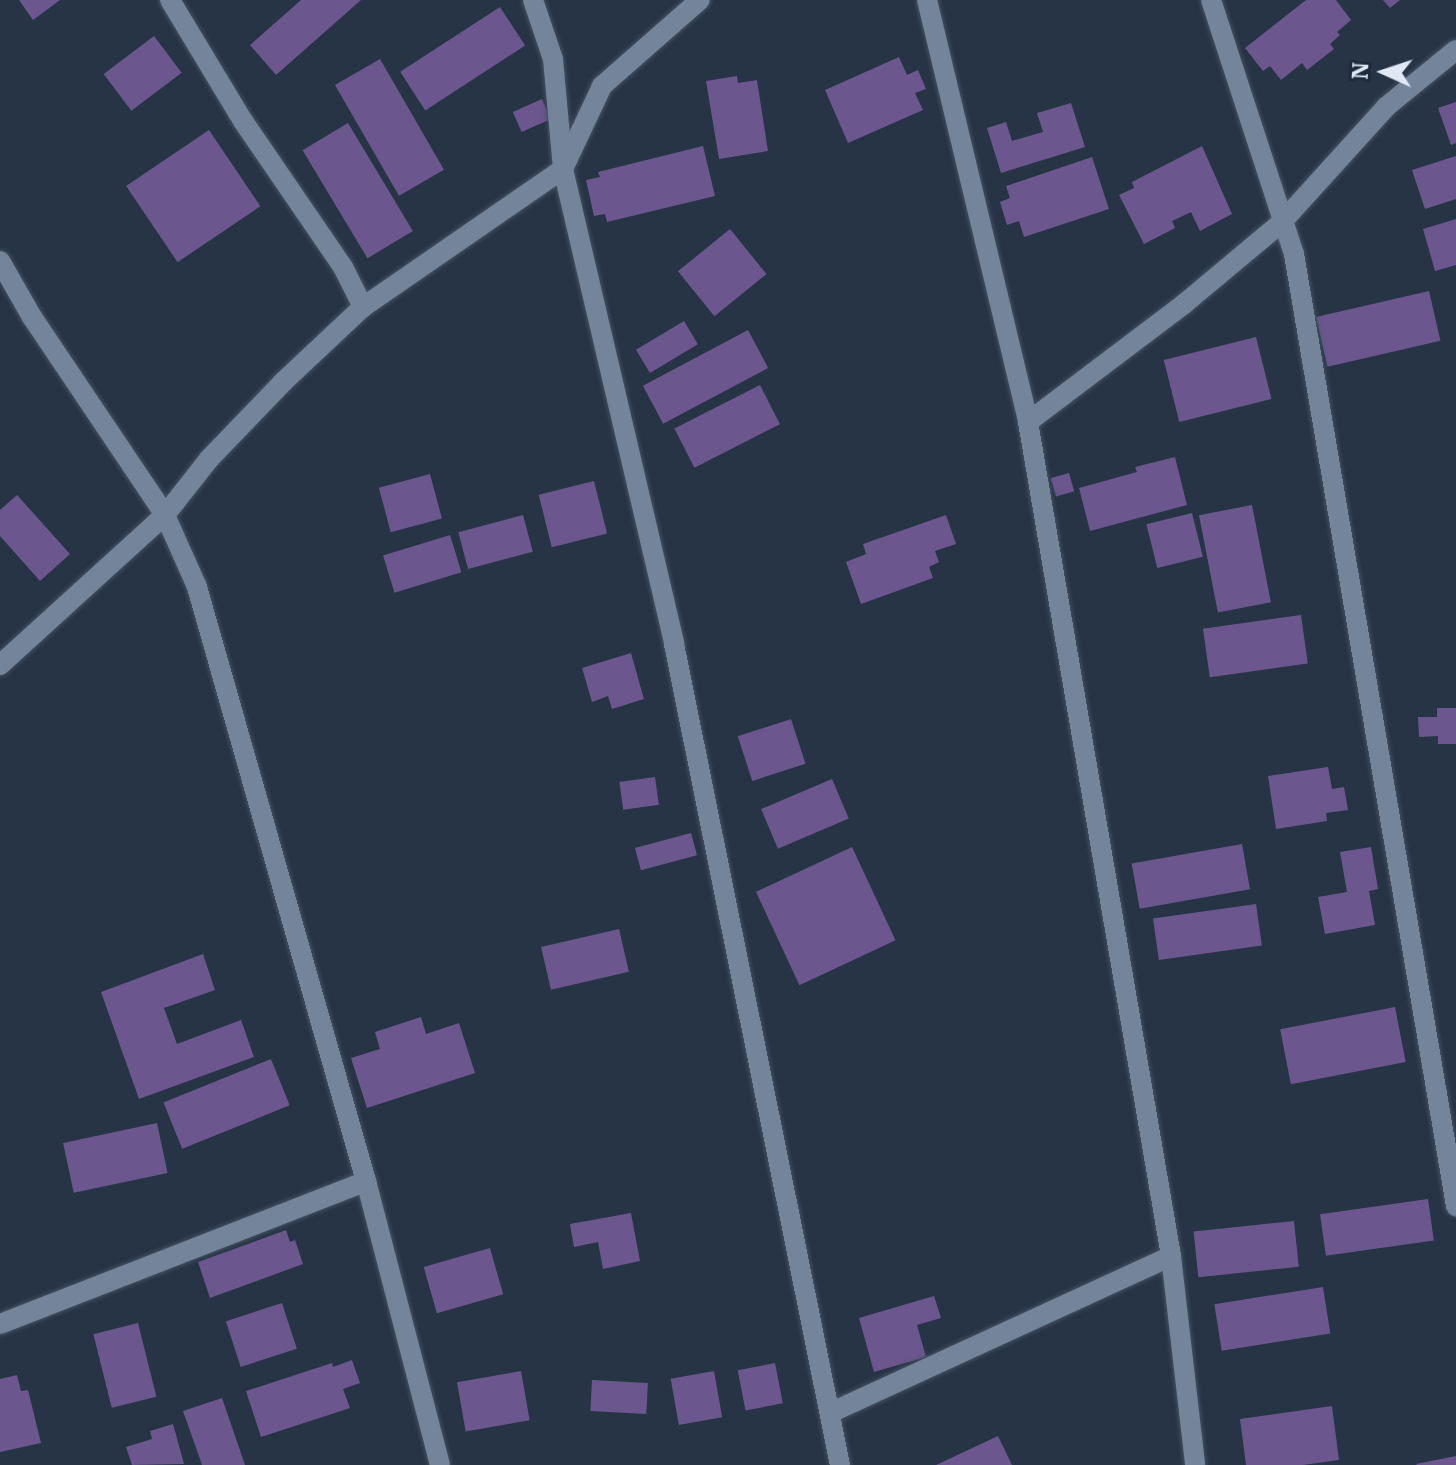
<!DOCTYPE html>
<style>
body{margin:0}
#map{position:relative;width:1456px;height:1465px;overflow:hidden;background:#263446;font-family:"IBM Plex Serif",serif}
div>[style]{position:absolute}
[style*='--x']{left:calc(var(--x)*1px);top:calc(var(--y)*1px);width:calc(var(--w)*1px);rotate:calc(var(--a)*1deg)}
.building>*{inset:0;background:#6b578d;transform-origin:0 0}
.roads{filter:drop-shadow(0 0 2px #455160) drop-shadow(0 0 2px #455160)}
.minor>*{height:20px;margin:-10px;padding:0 10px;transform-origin:10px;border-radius:10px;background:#748499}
span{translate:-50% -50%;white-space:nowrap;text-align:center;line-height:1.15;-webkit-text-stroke:6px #1d2a3c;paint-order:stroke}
.north{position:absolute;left:1344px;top:32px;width:80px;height:80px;-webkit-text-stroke:6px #1d2a3c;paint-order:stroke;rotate:273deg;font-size:22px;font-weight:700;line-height:32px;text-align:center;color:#dfe8f4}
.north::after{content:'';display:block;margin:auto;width:28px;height:36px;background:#dfe8f4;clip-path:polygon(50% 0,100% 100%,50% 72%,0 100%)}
</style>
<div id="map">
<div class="building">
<i style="clip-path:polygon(19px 0,60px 0,33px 20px)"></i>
<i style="clip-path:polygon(301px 0,361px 0,276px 75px,250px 45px)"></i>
<i style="clip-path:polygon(1306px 0,1336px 0,1351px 20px,1337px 32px,1340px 35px,1330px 44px,1334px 49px,1307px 70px,1302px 63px,1281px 80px,1270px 66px,1263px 71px,1245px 48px)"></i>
<i style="clip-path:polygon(1383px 0,1400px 0,1390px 8px)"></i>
<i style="left:500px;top:7px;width:46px;height:119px;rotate:57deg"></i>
<i style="left:154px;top:36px;width:46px;height:63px;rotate:53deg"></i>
<i style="clip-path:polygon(899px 57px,907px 75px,918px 70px,926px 89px,915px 93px,923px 110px,848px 143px,825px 90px)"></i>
<i style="left:380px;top:59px;width:128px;height:52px;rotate:60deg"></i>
<i style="clip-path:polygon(737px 76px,738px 83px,757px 80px,768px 151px,719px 159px,706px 81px)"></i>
<i style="left:542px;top:99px;width:22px;height:32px;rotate:66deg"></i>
<i style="clip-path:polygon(1456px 102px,1456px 143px,1451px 145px,1438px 108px)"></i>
<i style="clip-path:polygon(1071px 103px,1085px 147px,1001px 173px,987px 128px,1006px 122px,1012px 141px,1043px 132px,1037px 113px)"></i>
<i style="left:348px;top:123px;width:126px;height:53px;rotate:59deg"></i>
<i style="left:209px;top:130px;width:92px;height:100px;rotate:56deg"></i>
<i style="clip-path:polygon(703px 146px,715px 196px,607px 222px,605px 214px,594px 216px,586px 180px,600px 177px,598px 172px)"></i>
<i style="clip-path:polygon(1202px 146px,1232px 214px,1200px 231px,1191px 212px,1172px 221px,1175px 228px,1144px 244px,1119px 195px,1134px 188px,1132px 182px)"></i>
<i style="clip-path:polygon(1456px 156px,1456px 199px,1425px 209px,1412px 170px)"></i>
<i style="clip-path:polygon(1092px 157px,1109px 209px,1024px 237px,1019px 221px,1007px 225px,1000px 202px,1010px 198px,1006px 186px)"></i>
<i style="clip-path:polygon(1456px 219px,1456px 265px,1435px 271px,1423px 229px)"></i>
<i style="left:730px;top:229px;width:58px;height:67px;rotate:51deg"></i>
<i style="left:1429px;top:291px;width:51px;height:116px;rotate:77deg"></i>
<i style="left:684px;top:321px;width:27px;height:56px;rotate:59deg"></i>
<i style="left:748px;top:330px;width:43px;height:119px;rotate:62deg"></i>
<i style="left:1256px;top:337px;width:64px;height:95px;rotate:76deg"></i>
<i style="left:760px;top:385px;width:44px;height:96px;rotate:63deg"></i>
<i style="clip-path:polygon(1175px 457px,1187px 505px,1090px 531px,1079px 488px,1137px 472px,1135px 467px)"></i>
<i style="left:1069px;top:473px;width:19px;height:19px;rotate:74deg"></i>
<i style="left:430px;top:474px;width:46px;height:53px;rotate:75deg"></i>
<i style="left:594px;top:481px;width:54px;height:57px;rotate:76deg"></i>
<i style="clip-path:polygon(17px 495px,70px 554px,40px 581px,0 536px,0 510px)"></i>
<i style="left:1252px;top:505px;width:99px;height:54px;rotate:79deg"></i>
<i style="left:1192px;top:513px;width:45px;height:47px;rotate:76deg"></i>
<i style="left:523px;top:515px;width:38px;height:67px;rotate:75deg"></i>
<i style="clip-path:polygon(946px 515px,956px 544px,935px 551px,939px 562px,929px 567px,933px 578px,861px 604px,846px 562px,866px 554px,863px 544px)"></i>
<i style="left:450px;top:535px;width:39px;height:70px;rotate:73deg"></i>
<i style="left:1301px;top:615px;width:49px;height:99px;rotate:82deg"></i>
<i style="clip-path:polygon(631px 653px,644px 699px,612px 709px,608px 696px,592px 702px,582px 668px)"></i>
<i style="clip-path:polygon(1437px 708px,1456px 708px,1456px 744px,1438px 744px,1438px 736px,1419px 737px,1418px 717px,1437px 717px)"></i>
<i style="left:791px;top:719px;width:47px;height:56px;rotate:72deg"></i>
<i style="clip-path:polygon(1328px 767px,1332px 789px,1344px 787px,1348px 810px,1326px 813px,1327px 821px,1276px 829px,1268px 776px)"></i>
<i style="left:655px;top:777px;width:28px;height:36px;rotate:82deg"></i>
<i style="left:832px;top:779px;width:43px;height:77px;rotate:67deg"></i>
<i style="left:691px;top:833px;width:23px;height:58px;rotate:75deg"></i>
<i style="left:1242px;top:844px;width:46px;height:112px;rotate:80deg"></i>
<i style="left:852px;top:847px;width:103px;height:106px;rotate:65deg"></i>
<i style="clip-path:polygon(1371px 847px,1378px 889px,1369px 891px,1375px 925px,1325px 934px,1318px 897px,1347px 892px,1340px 852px)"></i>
<i style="left:1256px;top:904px;width:42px;height:104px;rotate:82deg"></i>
<i style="left:619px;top:929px;width:44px;height:80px;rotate:77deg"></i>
<i style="clip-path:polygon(203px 954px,215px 990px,164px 1008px,177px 1044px,241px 1020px,254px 1057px,139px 1099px,101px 992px)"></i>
<i style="left:1395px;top:1007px;width:56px;height:117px;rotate:79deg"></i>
<i style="clip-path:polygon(421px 1017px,426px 1034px,459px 1023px,475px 1073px,367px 1108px,351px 1058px,380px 1049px,375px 1032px)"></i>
<i style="left:271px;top:1059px;width:50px;height:116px;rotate:68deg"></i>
<i style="left:157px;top:1123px;width:51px;height:96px;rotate:78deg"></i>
<i style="left:1428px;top:1199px;width:42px;height:109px;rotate:82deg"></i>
<i style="clip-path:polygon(631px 1213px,640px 1261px,603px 1269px,598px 1242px,574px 1247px,570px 1224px)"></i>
<i style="left:1294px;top:1221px;width:46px;height:101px;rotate:84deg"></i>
<i style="clip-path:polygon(286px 1230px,290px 1242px,295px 1240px,303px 1264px,210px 1298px,198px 1262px)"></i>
<i style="left:490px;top:1248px;width:48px;height:69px;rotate:74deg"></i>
<i style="left:1323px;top:1287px;width:47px;height:110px;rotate:81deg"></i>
<i style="clip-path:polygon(934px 1296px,941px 1318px,917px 1325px,926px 1357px,874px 1372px,859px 1318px)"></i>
<i style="left:282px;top:1303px;width:48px;height:59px;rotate:72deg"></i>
<i style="left:138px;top:1323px;width:76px;height:46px;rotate:76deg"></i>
<i style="clip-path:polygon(352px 1360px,360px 1383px,343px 1389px,350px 1408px,261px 1437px,246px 1391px,332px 1363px,333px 1367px)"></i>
<i style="left:775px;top:1363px;width:41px;height:38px;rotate:79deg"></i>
<i style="left:521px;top:1371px;width:50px;height:65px;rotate:80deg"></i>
<i style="left:714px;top:1371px;width:47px;height:44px;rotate:80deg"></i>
<i style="clip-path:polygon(17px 1375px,21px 1391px,28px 1390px,41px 1443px,0 1452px,0 1379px)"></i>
<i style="left:592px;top:1380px;width:56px;height:31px;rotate:3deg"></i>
<i style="clip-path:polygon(222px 1398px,245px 1465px,202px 1465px,183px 1411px)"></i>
<i style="clip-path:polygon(1332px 1406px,1339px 1460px,1303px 1465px,1246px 1465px,1240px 1419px)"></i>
<i style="clip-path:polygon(173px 1424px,184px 1464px,132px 1465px,126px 1447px,152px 1439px,150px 1431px)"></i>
<i style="clip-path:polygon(998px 1436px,1012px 1465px,936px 1465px)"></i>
<i style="clip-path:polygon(1456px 1456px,1456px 1465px,1417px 1465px,1416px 1464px)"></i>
</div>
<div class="roads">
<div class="minor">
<i style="--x:170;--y:0;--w:141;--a:58.9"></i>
<i style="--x:243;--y:121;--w:177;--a:55.6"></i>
<i style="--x:343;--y:267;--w:45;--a:63.4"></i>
<i style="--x:533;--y:0;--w:62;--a:71.3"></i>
<i style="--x:553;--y:59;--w:110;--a:84.8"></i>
<i style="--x:563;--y:169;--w:488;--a:76.8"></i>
<i style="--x:674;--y:644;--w:838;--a:78.57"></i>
<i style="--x:927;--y:0;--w:434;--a:76.5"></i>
<i style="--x:1028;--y:422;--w:846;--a:80.27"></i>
<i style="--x:1171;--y:1256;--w:210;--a:83.4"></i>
<i style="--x:1211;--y:0;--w:267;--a:71.9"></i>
<i style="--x:1294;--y:254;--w:966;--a:80.34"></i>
<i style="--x:0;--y:261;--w:64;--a:60.3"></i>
<i style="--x:32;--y:317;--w:239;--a:56.1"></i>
<i style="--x:165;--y:515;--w:79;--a:66"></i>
<i style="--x:197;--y:587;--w:618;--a:74.12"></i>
<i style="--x:366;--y:1181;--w:293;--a:75.4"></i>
<i style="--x:1028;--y:422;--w:196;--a:-37.1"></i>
<i style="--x:1184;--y:304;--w:126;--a:-39.9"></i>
<i style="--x:1281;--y:223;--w:156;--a:-47.8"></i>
<i style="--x:1386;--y:107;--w:90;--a:-39.2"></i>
<i style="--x:0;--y:665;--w:223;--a:-42.3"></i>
<i style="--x:165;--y:515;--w:71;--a:-51.8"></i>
<i style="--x:209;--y:459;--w:107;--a:-46.1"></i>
<i style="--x:283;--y:382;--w:110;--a:-43.2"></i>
<i style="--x:363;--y:307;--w:243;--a:-34.6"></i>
<i style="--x:563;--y:169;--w:92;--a:-64.8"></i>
<i style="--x:602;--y:86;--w:130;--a:-41.3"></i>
<i style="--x:0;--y:1324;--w:393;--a:-21.3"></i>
<i style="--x:830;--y:1413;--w:375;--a:-24.7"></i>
</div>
</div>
<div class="north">N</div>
</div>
